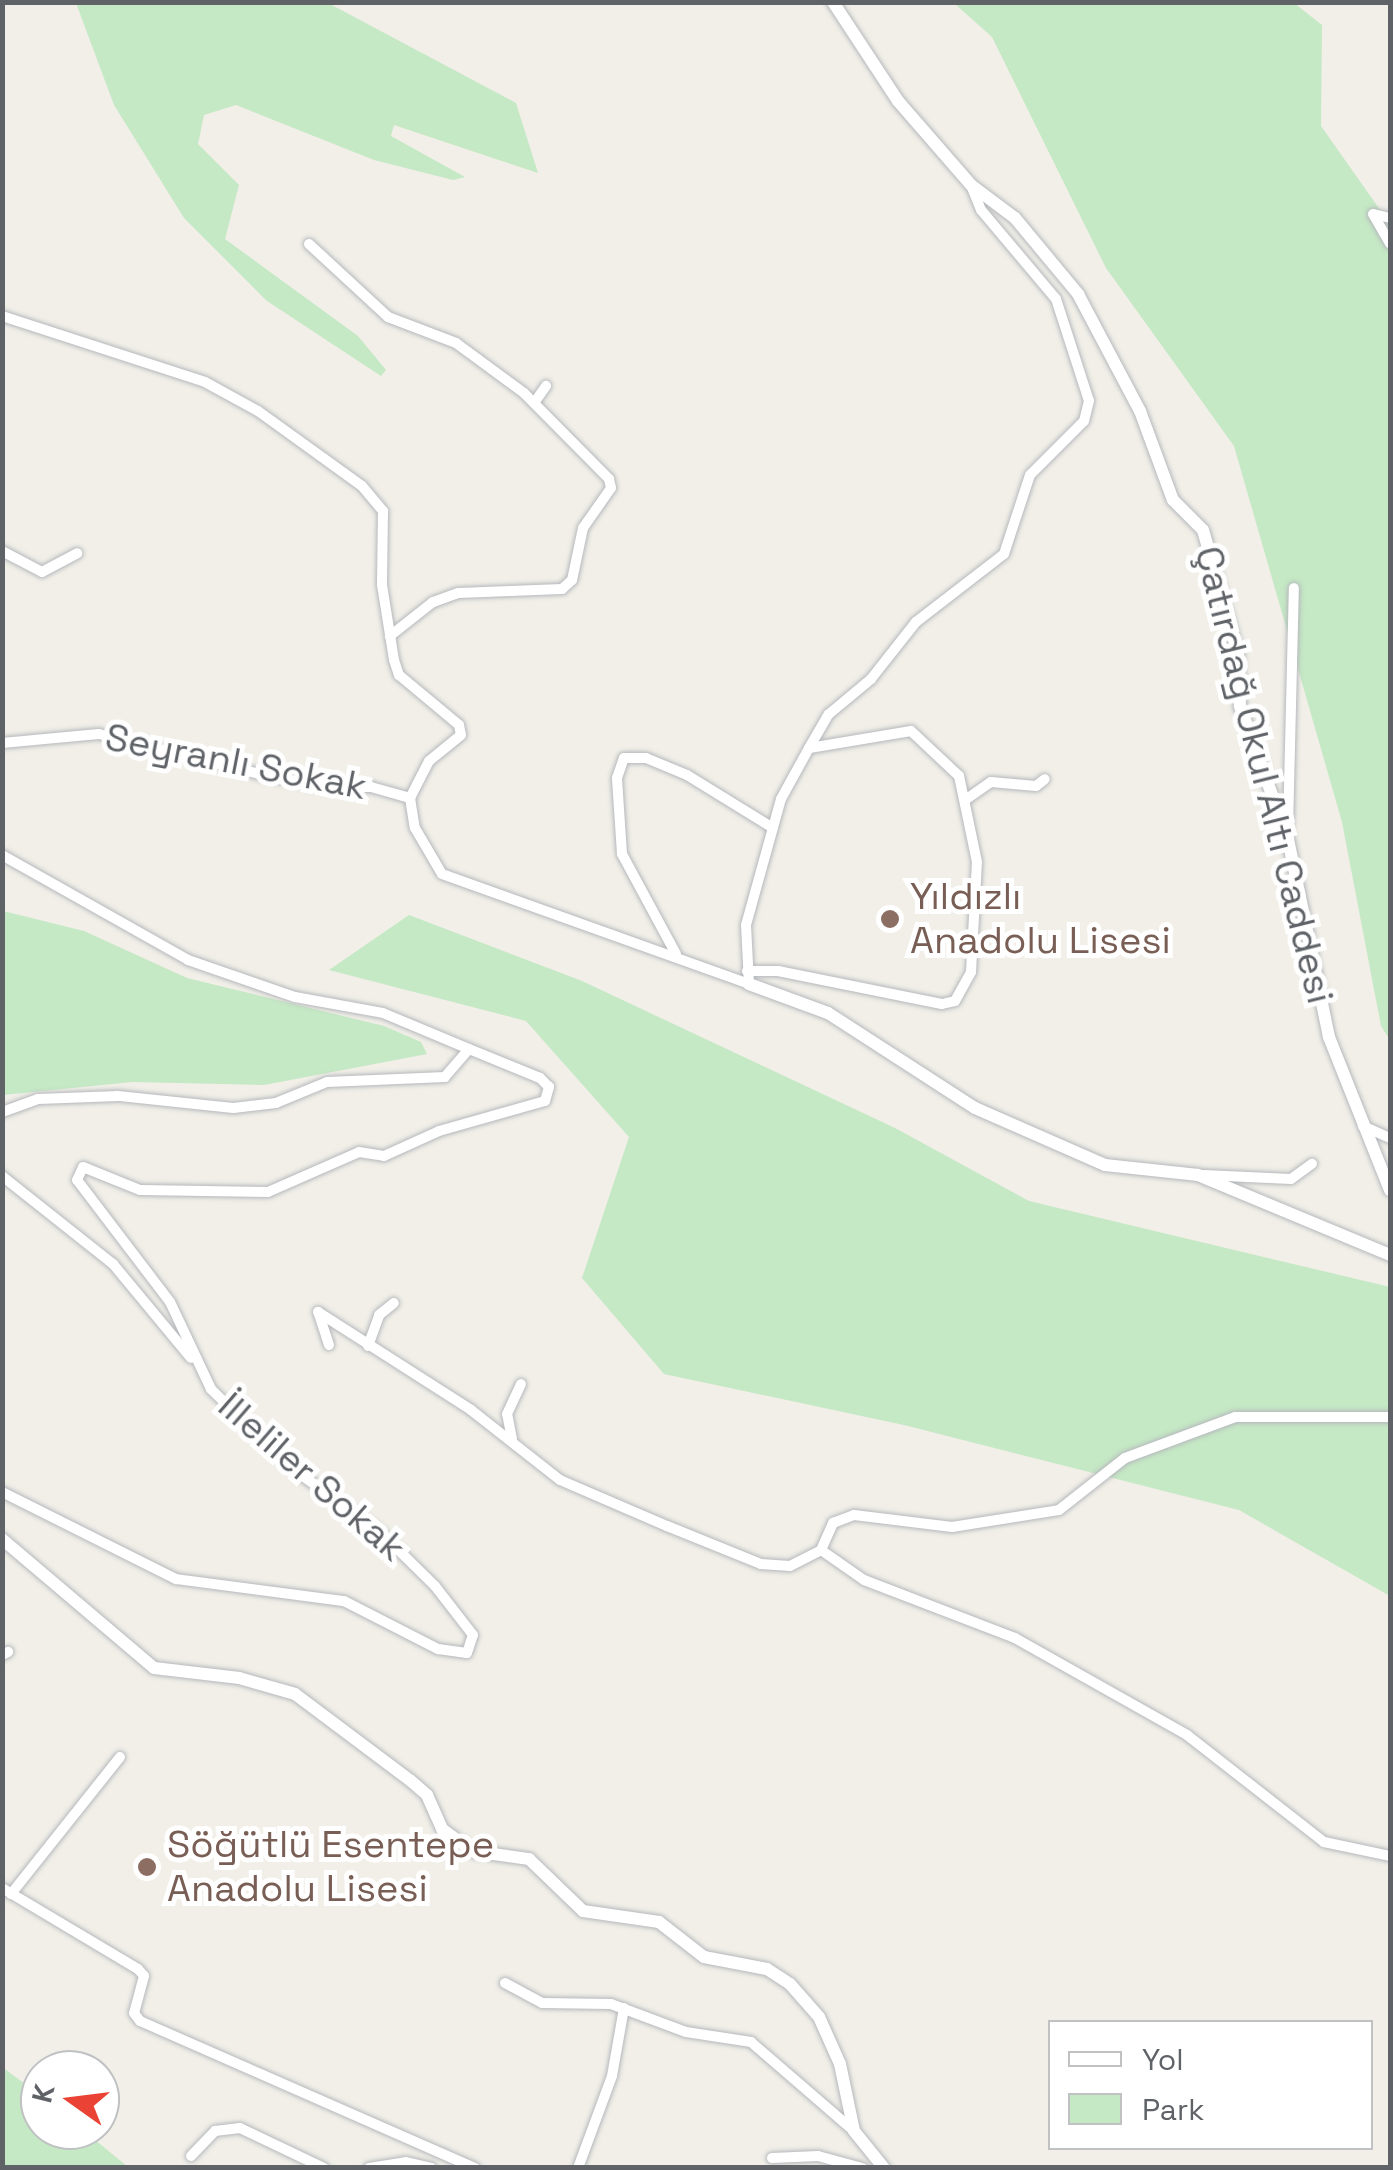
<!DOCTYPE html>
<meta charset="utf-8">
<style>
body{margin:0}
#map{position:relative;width:1393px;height:2170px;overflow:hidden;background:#f1efe8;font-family:"Space Grotesk",sans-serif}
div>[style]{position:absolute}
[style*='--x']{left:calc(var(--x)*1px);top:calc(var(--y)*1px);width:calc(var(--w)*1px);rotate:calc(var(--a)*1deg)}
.green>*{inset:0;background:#c5e8c5}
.roads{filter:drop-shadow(0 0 2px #b5b8bc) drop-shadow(0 0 2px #b5b8bc)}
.minor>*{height:10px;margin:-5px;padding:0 5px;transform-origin:5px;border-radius:5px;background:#fff}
.tertiary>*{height:12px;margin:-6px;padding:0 6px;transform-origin:6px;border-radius:6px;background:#fff}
.dots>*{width:28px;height:28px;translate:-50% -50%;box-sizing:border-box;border:5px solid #fff;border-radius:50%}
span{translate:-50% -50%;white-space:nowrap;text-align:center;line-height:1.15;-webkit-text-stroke:10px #fff;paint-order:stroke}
.street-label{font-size:38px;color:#5f6368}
.education-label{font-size:38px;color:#785e54}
.left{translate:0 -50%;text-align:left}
.frame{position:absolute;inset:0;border:5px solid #5f6368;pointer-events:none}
.legend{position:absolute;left:1048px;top:2020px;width:325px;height:130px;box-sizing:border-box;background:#fff;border:2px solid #bfc1c3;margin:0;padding:12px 18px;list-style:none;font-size:30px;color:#5f6368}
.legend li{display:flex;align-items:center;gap:20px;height:50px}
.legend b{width:50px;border:2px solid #bfc1c3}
.north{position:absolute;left:20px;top:2050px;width:100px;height:100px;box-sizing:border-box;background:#fff;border:2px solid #bfc1c3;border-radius:50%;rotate:284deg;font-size:28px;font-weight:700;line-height:40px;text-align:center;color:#5f6368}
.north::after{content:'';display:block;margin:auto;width:35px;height:45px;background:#ea4335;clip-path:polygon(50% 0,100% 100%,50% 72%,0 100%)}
</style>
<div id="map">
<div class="green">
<i style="clip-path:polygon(76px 3px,328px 3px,516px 103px,538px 173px,394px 125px,391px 136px,465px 177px,453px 180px,374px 160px,236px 105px,204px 115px,198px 144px,239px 185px,225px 239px,358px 336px,386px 370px,381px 376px,267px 301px,184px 218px,114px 105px)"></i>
<i style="clip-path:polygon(954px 3px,1294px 3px,1322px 25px,1321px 126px,1390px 224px,1390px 1040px,1381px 1026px,1342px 822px,1234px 446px,1106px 268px,992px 37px)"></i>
<i style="clip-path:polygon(3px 911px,84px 931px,187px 978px,384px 1026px,421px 1042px,427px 1054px,264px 1085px,132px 1082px,3px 1095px)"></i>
<i style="clip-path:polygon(409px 915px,582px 981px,895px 1128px,1029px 1201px,1390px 1287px,1390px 1596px,1239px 1510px,904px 1425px,664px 1374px,582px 1278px,629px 1137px,526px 1021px,329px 970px)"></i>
<i style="clip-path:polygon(2px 2067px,40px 2095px,40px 2130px,83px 2130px,128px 2167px,3px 2167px)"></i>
</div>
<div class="roads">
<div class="minor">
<i style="--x:1390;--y:218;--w:17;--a:-167"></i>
<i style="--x:1373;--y:214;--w:34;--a:60"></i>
<i style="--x:309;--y:244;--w:108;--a:42.7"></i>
<i style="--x:388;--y:317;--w:73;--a:20.9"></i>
<i style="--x:456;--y:343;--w:84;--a:36.3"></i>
<i style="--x:524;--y:393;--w:121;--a:45.3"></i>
<i style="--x:609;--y:479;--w:9;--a:77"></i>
<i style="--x:611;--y:488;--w:49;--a:125"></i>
<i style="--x:583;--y:528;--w:53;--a:101.9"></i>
<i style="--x:572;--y:580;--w:13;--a:138"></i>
<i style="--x:562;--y:589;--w:104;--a:177.8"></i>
<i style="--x:458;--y:593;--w:27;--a:160"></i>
<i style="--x:433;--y:602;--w:55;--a:141.7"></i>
<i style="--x:2;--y:316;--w:213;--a:18"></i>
<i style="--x:205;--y:382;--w:60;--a:28.7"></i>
<i style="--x:258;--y:411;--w:128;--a:35.8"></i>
<i style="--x:362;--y:486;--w:33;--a:50"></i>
<i style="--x:383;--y:511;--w:74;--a:90.8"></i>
<i style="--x:382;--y:585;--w:76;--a:80.9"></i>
<i style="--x:394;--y:660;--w:16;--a:72"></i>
<i style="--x:399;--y:675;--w:78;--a:39.8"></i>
<i style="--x:459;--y:725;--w:10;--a:79"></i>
<i style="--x:461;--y:735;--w:41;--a:140.9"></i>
<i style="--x:429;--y:761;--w:42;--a:117.2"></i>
<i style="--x:410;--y:798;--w:30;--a:81"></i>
<i style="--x:415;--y:828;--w:53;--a:59.6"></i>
<i style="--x:442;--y:874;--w:326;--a:19.7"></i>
<i style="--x:534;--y:403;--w:21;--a:-55"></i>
<i style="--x:2;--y:551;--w:45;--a:27.7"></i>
<i style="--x:42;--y:572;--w:40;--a:-28"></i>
<i style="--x:2;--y:743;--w:97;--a:-5.3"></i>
<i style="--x:99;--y:734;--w:169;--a:14"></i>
<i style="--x:263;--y:775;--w:67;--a:10.3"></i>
<i style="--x:329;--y:787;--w:42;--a:0"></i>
<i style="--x:371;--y:787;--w:41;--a:15.8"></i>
<i style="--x:968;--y:798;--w:28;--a:-35"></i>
<i style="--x:991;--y:782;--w:45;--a:5.1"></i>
<i style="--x:1036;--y:786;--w:11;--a:-38"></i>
<i style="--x:1288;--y:828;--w:240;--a:-88.6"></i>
<i style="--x:2;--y:855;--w:214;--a:29.4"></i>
<i style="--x:188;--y:960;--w:113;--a:19.1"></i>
<i style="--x:295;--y:997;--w:89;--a:10.3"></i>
<i style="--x:383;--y:1013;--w:93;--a:22.7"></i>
<i style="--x:469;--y:1049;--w:37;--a:131"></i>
<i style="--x:445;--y:1077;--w:118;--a:177.6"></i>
<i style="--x:327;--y:1082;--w:55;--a:157.6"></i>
<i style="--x:276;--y:1103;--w:43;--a:173.4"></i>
<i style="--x:233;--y:1108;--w:116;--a:-174"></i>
<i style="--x:118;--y:1096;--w:80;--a:177.9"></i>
<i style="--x:38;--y:1099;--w:38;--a:160"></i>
<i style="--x:676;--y:954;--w:114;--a:-118.4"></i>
<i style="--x:622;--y:854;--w:76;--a:-93.8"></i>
<i style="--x:617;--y:778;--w:21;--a:-71"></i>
<i style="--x:624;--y:758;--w:22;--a:0"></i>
<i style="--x:646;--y:758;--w:44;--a:22.5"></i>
<i style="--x:687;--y:775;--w:101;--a:31.6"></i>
<i style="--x:747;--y:971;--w:31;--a:0"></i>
<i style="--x:778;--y:971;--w:167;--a:11.4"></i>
<i style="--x:942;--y:1004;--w:13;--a:-13"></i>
<i style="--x:955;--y:1001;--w:33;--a:-61"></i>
<i style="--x:971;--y:972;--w:110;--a:-86.9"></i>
<i style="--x:977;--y:862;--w:88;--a:-101.8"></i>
<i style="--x:959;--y:776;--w:66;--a:-136.8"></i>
<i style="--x:911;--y:731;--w:103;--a:170.5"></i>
<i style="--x:749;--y:984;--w:59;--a:-92.9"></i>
<i style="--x:746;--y:925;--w:131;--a:-74.5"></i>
<i style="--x:781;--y:799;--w:58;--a:-61.2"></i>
<i style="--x:809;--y:748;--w:39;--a:-60"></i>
<i style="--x:829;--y:714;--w:55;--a:-39.8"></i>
<i style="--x:871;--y:679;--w:73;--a:-51.7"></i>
<i style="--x:916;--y:622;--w:111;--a:-37.7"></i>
<i style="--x:1004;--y:554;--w:83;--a:-71.8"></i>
<i style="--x:1030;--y:475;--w:76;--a:-45"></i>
<i style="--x:1084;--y:421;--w:21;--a:-76"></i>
<i style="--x:1089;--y:401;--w:107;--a:-107.9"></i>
<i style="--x:1056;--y:299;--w:116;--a:-130.1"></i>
<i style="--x:981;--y:210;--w:27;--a:-112"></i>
<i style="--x:1363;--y:1126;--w:30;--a:24"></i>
<i style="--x:1204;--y:1175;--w:87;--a:2.6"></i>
<i style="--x:1291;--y:1179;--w:26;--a:-36"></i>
<i style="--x:2;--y:1176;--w:142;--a:38.4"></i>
<i style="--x:113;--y:1264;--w:122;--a:50.3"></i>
<i style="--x:329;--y:1345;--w:35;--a:-108"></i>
<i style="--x:318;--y:1312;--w:182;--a:32.6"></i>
<i style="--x:471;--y:1410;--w:113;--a:38.2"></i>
<i style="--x:560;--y:1480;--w:116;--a:23.3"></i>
<i style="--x:667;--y:1526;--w:101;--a:22"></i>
<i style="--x:761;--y:1564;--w:29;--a:4"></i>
<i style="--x:790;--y:1566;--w:35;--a:-27"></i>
<i style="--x:368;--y:1346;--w:33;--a:-70"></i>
<i style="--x:379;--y:1315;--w:19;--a:-39"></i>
<i style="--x:512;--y:1439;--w:25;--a:-101"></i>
<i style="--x:507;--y:1414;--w:33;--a:-65"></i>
<i style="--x:2;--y:1492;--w:195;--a:26.6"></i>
<i style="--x:176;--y:1579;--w:169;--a:7.5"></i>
<i style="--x:344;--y:1601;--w:106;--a:27.1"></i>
<i style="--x:438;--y:1649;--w:29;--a:8"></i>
<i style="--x:467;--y:1653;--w:19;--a:-72"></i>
<i style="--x:473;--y:1635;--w:62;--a:-127.8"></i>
<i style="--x:435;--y:1586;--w:80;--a:-135.5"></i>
<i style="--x:378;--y:1530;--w:110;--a:-144.3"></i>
<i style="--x:289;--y:1466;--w:110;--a:-135.4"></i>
<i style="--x:211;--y:1389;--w:96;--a:-115.2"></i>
<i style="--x:170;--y:1302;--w:153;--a:-127.3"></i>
<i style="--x:77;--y:1180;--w:14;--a:-65"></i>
<i style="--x:83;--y:1167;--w:61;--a:22"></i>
<i style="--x:140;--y:1190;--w:128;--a:0.9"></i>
<i style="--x:268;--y:1192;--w:99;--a:-23.7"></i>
<i style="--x:359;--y:1152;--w:25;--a:9"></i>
<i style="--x:384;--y:1156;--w:60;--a:-24.4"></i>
<i style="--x:439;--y:1131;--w:110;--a:-15.8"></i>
<i style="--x:545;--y:1101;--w:15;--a:-74"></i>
<i style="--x:549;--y:1087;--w:13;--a:-135"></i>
<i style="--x:540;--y:1078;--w:77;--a:-157.8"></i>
<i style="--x:821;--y:1550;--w:52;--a:34.9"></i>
<i style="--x:864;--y:1580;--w:162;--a:21"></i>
<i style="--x:1015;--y:1638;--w:197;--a:29.4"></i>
<i style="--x:1187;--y:1735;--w:174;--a:38"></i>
<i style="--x:1324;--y:1842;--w:67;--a:12"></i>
<i style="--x:821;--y:1550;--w:30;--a:-66"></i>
<i style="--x:833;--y:1523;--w:22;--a:-21"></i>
<i style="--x:854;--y:1515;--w:99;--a:7"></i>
<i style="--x:952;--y:1527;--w:108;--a:-9"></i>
<i style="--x:1059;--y:1510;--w:84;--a:-38.2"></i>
<i style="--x:1125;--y:1458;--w:117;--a:-20.4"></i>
<i style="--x:1235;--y:1417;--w:155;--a:0"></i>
<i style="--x:2;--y:1655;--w:7;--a:-27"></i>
<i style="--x:2;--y:1888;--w:158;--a:30.8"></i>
<i style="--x:138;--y:1969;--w:9;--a:49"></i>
<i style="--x:144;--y:1976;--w:38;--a:105"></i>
<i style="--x:134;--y:2013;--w:10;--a:53"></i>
<i style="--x:140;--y:2021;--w:366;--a:23.7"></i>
<i style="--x:11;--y:1894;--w:175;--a:-51.5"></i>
<i style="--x:505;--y:1983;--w:42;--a:28.4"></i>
<i style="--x:542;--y:2003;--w:69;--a:0.8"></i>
<i style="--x:611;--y:2004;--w:80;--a:20.5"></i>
<i style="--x:686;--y:2032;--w:66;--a:8.7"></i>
<i style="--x:751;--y:2042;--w:136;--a:40.8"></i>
<i style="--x:191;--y:2156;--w:35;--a:-46"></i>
<i style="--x:215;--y:2131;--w:25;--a:-7"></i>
<i style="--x:240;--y:2128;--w:93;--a:25.5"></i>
<i style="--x:772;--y:2158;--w:46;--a:-2.5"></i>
<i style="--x:818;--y:2156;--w:46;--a:15.3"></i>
<i style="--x:369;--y:2168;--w:37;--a:-9"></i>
<i style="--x:406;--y:2162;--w:26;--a:13"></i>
<i style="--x:578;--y:2168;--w:98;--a:-69.7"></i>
<i style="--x:612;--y:2076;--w:69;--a:-80"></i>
</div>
<div class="tertiary">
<i style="--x:833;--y:2;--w:118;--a:56.7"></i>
<i style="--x:898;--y:101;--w:111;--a:49"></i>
<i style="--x:971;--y:185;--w:55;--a:36.9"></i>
<i style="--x:1015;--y:218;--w:99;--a:50.3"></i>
<i style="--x:1078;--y:294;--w:132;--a:62.1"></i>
<i style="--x:1140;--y:411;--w:95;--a:69.7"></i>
<i style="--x:1173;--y:500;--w:42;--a:45"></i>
<i style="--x:1203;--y:530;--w:129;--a:74.2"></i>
<i style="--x:1238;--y:654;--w:52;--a:87.8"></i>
<i style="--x:1240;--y:706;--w:141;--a:70.2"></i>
<i style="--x:1288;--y:839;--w:202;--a:78.3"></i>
<i style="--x:1329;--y:1037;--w:165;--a:68.3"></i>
<i style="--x:749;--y:984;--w:84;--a:20.2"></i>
<i style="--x:828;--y:1013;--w:175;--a:32.9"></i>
<i style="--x:975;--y:1108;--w:142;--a:23.7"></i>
<i style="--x:1105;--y:1165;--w:94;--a:6.1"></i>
<i style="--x:1198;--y:1175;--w:208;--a:22.6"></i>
<i style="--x:2;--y:1539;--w:199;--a:40.3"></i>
<i style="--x:154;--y:1668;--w:86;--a:6.7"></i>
<i style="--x:239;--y:1678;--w:58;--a:15.9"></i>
<i style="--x:295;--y:1694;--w:145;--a:36.9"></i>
<i style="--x:411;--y:1781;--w:21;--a:41"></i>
<i style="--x:427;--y:1795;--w:37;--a:66"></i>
<i style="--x:442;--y:1829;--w:37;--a:36"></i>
<i style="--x:472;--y:1851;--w:58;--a:8"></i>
<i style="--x:529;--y:1859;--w:75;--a:43.9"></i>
<i style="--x:583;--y:1911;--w:77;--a:8.2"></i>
<i style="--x:659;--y:1922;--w:57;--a:37.9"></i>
<i style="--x:704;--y:1957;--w:64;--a:10.8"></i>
<i style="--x:767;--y:1969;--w:27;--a:33"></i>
<i style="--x:790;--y:1984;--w:44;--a:48.7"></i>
<i style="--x:819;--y:2017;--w:51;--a:65.9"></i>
<i style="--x:840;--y:2064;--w:68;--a:78.2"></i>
<i style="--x:854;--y:2131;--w:48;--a:51"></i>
</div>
</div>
<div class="dots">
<i style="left:890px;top:919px;background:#8d6e63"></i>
<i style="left:147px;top:1867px;background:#8d6e63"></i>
</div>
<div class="street-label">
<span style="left:236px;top:762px;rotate:11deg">Seyranlı Sokak</span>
<span style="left:1264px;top:775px;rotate:76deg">Çatırdağ Okul Altı Caddesi</span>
<span style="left:312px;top:1477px;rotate:41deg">İlleliler Sokak</span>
</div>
<div class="education-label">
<span class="left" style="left:910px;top:919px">Yıldızlı<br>Anadolu Lisesi</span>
<span class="left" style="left:167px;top:1867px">Söğütlü Esentepe<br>Anadolu Lisesi</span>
</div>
<div class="frame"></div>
<ul class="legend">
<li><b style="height:12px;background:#fff"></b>Yol</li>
<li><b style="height:28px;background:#c5e8c5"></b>Park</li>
</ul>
<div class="north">K</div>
</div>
